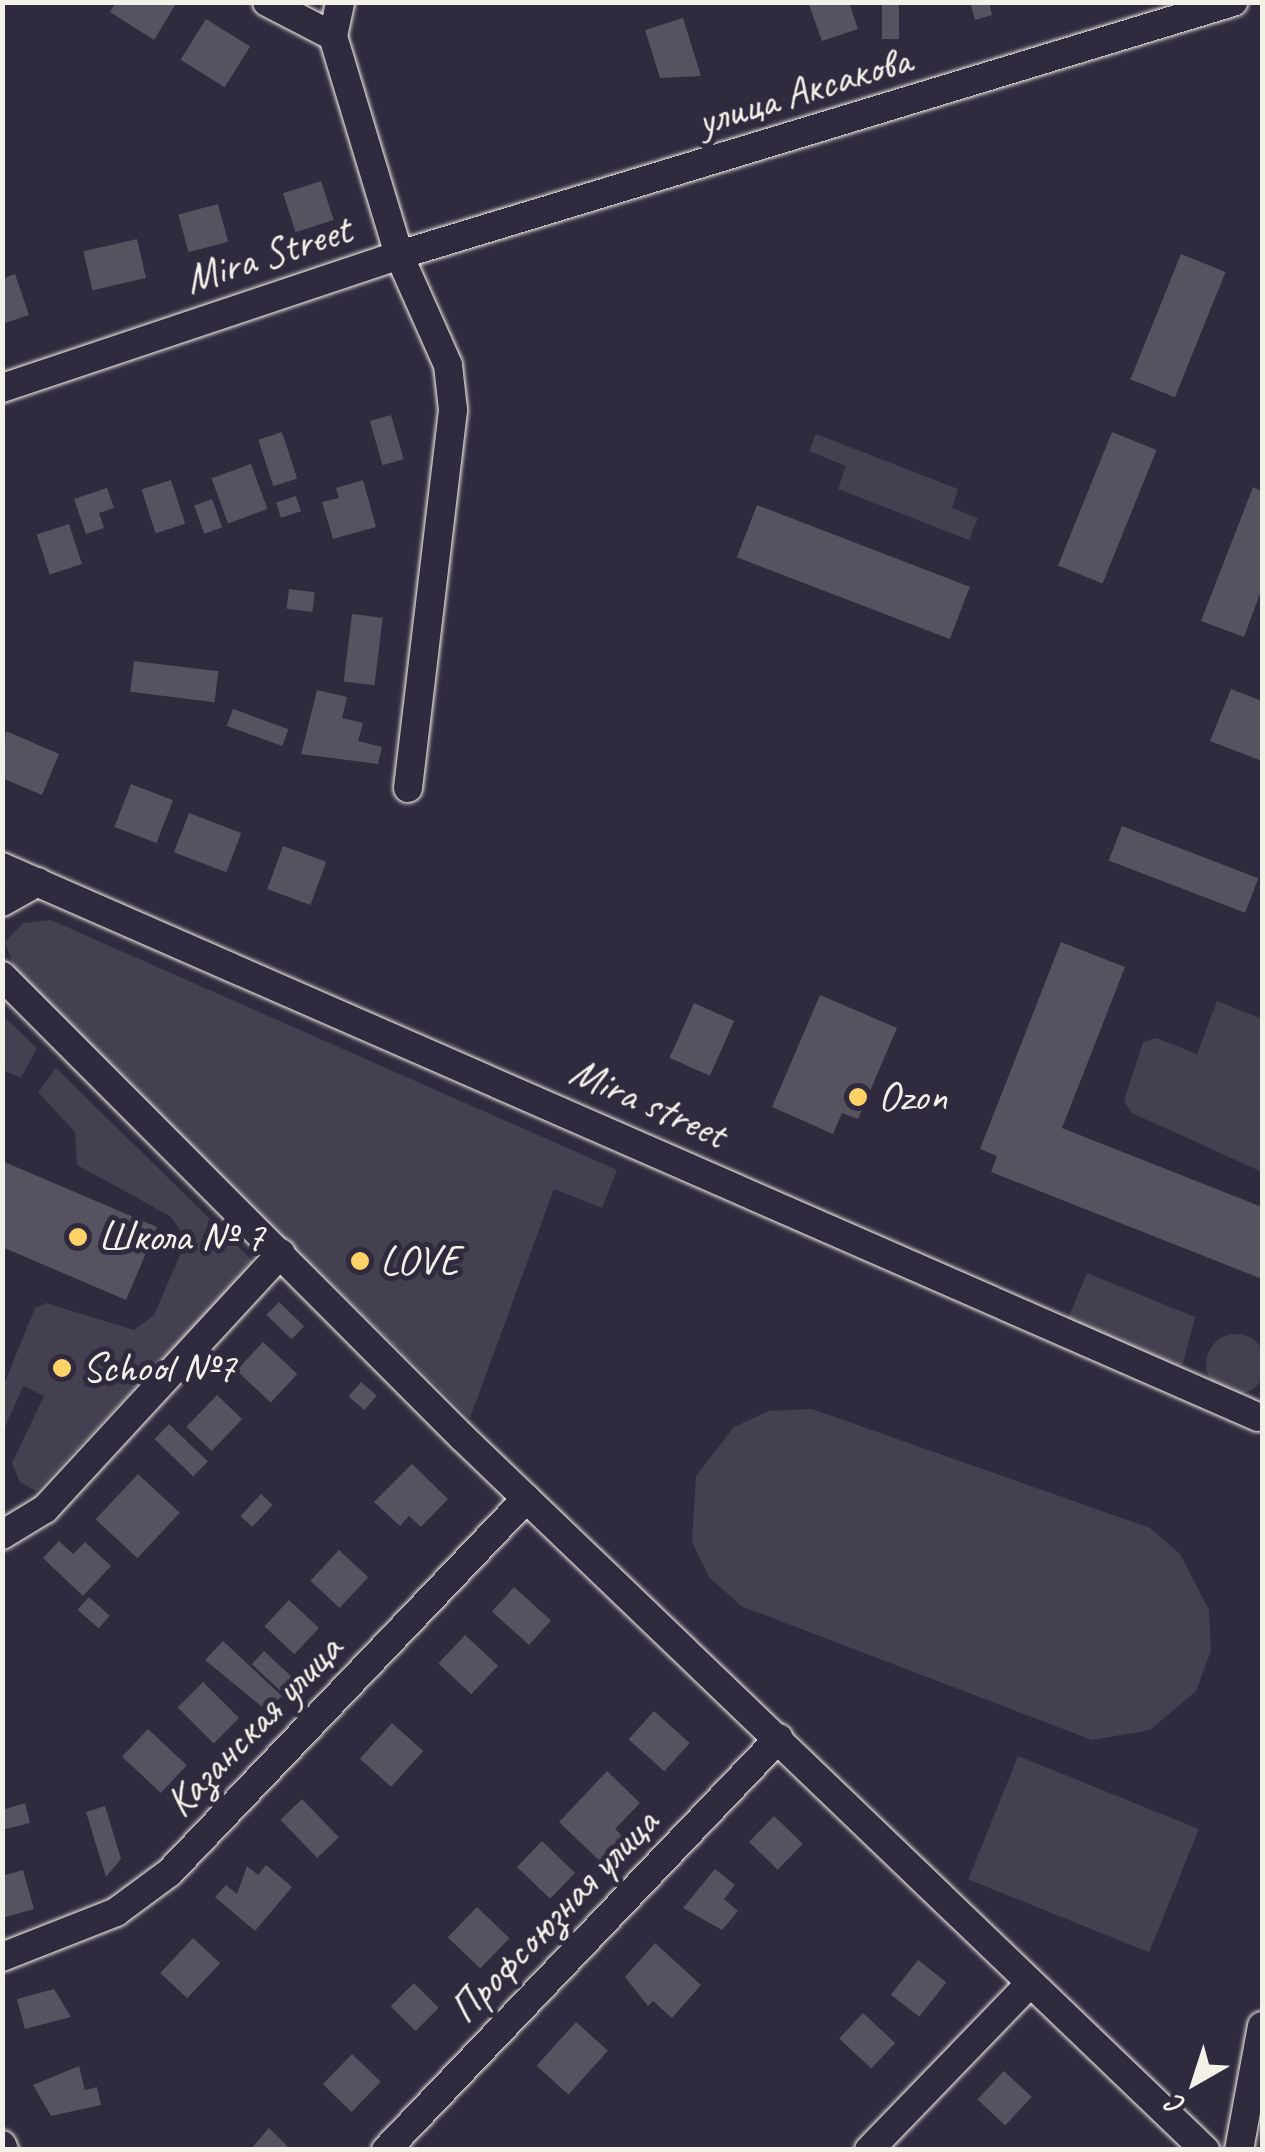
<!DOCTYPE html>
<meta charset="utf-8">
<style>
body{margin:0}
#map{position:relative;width:1265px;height:2152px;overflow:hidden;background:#2f2a3d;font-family:Caveat,sans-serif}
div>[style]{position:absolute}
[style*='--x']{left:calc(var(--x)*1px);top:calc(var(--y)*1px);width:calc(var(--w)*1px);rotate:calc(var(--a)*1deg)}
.green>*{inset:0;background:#454050;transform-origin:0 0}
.round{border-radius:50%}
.building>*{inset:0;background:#56525f;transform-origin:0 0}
.roads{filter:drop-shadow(0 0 2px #f4f1e8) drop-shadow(0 0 2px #f4f1e8)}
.minor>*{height:28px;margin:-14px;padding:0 14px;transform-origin:14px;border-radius:14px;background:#2f2a3d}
.dots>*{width:28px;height:28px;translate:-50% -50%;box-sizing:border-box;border:5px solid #2f2a3d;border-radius:50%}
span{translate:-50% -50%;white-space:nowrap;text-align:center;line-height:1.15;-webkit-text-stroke:10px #2f2a3d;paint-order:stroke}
.street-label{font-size:42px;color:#f4f1e8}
.poi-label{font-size:42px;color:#f4f1e8}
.left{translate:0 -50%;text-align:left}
.frame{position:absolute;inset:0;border:5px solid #f4f1e8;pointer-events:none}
.north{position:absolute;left:1145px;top:2032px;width:100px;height:100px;-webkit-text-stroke:8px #2f2a3d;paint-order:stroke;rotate:219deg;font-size:28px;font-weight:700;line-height:40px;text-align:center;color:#f4f1e8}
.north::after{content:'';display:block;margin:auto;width:35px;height:45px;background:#f4f1e8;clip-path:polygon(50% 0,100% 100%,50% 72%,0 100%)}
</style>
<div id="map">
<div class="green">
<i style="clip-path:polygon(816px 434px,958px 489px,952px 508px,978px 518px,969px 540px,838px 489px,846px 466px,809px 451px)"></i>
<i style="clip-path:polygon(51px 920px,617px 1170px,602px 1208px,554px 1189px,470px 1418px,20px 984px,5px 942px,23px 923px)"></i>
<i style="clip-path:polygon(1217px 1001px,1262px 1019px,1262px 1172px,1132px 1113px,1124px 1101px,1143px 1042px,1156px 1038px,1197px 1054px)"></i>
<i style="clip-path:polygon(2px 1015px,37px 1048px,21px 1078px,3px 1070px)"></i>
<i style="clip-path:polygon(56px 1068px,256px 1264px,36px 1491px,20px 1482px,12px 1463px,44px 1396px,23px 1386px,3px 1432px,3px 1387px,35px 1308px,46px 1303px,134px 1330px,154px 1315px,187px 1239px,170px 1216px,77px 1165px,75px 1132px,38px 1092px)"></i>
<i style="clip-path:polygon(1087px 1273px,1195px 1317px,1183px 1363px,1175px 1368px,1066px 1323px)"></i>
<i class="round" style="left:1206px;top:1334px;width:60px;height:60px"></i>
<i style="clip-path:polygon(812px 1409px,1150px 1528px,1180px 1554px,1209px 1610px,1211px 1651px,1196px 1691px,1150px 1730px,1092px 1740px,741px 1606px,709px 1577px,692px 1542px,696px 1476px,734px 1427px,769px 1411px)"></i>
<i style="left:1018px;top:1756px;width:195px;height:133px;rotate:22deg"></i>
</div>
<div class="building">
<i style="clip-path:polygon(116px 2px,177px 2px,154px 40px,110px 12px)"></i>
<i style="clip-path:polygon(808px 2px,849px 2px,858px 29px,822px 41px)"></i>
<i style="left:882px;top:2px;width:17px;height:37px"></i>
<i style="clip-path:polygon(970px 2px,989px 2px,992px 15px,975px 20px)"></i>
<i style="clip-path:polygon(683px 18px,701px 76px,660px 78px,645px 30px)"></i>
<i style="left:206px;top:19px;width:52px;height:48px;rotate:32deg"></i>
<i style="left:321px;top:181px;width:41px;height:40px;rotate:72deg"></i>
<i style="left:218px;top:204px;width:39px;height:41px;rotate:75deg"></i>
<i style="left:137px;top:239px;width:40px;height:55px;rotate:77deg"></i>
<i style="left:1181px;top:254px;width:48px;height:135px;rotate:22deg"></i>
<i style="clip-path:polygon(15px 274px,29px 315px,2px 324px,2px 279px)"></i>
<i style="left:391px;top:415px;width:46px;height:22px;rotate:74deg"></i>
<i style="left:282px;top:432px;width:49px;height:25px;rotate:72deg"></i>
<i style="left:1112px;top:432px;width:48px;height:144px;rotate:22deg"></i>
<i style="left:251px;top:464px;width:48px;height:42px;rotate:70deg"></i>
<i style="left:171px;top:480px;width:46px;height:31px;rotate:72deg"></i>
<i style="clip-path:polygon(363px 480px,376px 527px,333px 539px,322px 502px,339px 498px,336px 488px)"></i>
<i style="clip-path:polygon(1253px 487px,1262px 491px,1262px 588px,1244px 637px,1201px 621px)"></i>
<i style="clip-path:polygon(107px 488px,114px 508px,99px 513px,104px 528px,86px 534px,74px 499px)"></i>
<i style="left:296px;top:496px;width:16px;height:21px;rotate:72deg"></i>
<i style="left:212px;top:499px;width:30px;height:19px;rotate:70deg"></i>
<i style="left:757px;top:505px;width:228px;height:56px;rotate:21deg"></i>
<i style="left:69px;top:524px;width:42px;height:34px;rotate:72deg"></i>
<i style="left:289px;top:589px;width:26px;height:20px;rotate:7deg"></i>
<i style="left:352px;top:614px;width:31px;height:68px;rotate:7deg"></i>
<i style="left:134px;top:661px;width:85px;height:31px;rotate:7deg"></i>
<i style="clip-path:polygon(1231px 689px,1262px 701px,1262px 761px,1210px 741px)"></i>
<i style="clip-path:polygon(317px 690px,347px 697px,342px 718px,363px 723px,358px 741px,382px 747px,378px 764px,301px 754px)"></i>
<i style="left:233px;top:709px;width:59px;height:18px;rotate:20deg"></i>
<i style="clip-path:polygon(6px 731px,59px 754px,42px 795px,2px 778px)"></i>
<i style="left:131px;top:784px;width:45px;height:46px;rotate:21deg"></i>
<i style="left:189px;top:813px;width:56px;height:42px;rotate:21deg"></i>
<i style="left:1122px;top:826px;width:146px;height:37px;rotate:21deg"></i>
<i style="left:283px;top:846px;width:46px;height:46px;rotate:20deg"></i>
<i style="clip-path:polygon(1061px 942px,1125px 967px,1062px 1128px,1262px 1207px,1262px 1279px,991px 1172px,997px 1156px,980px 1149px)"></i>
<i style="clip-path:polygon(820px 995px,897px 1028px,858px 1119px,842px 1113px,833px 1134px,772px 1107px)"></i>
<i style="left:694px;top:1003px;width:44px;height:60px;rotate:24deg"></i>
<i style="clip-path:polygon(2px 1161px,157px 1227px,126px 1300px,2px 1247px)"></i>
<i style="left:279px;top:1302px;width:35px;height:18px;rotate:44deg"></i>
<i style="left:263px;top:1342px;width:47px;height:39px;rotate:43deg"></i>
<i style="left:361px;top:1382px;width:21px;height:19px;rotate:41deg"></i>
<i style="left:217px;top:1395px;width:35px;height:44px;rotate:44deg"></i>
<i style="left:169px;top:1424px;width:54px;height:21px;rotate:44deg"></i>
<i style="clip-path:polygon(412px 1464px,448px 1499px,421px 1527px,409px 1516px,400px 1526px,374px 1502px)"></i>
<i style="left:138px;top:1474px;width:57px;height:62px;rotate:43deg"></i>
<i style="left:261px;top:1494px;width:16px;height:30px;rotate:43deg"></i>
<i style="clip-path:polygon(59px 1541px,73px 1554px,85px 1542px,111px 1566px,83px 1596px,43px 1558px)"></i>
<i style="left:339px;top:1550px;width:40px;height:42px;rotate:43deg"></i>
<i style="left:514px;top:1587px;width:50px;height:33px;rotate:42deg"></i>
<i style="left:89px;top:1597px;width:28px;height:17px;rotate:42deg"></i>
<i style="left:289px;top:1600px;width:41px;height:36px;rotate:43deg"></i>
<i style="left:465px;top:1635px;width:45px;height:39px;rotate:43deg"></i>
<i style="clip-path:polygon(223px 1641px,282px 1696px,267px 1711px,205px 1660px)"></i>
<i style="left:264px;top:1651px;width:44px;height:18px;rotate:43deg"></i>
<i style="left:203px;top:1682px;width:51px;height:36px;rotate:45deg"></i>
<i style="left:654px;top:1711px;width:48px;height:38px;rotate:42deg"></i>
<i style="left:392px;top:1723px;width:42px;height:48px;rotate:42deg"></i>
<i style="left:148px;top:1729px;width:53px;height:38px;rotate:43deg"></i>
<i style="clip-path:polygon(607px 1771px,640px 1803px,615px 1829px,628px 1841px,605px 1866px,559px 1822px)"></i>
<i style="left:302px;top:1799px;width:53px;height:30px;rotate:46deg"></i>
<i style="clip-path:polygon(25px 1803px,30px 1823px,2px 1830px,2px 1810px)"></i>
<i style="clip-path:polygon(105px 1806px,121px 1859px,106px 1877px,86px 1812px)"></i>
<i style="left:774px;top:1816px;width:40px;height:36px;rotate:44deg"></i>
<i style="left:542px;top:1841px;width:46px;height:36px;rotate:44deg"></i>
<i style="clip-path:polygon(266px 1865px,292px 1887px,255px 1931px,215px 1897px,226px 1885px,237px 1894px,247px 1866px,258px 1875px)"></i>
<i style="clip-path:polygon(715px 1869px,735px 1885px,724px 1899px,738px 1911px,722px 1930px,683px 1908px)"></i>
<i style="clip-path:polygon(23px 1870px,34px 1909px,2px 1918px,2px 1876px)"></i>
<i style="left:477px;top:1907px;width:45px;height:42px;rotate:44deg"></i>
<i style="left:193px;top:1938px;width:37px;height:48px;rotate:43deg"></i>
<i style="clip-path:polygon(655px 1943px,701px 1985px,672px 2018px,653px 2001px,648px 2006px,625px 1977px)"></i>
<i style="left:918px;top:1960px;width:36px;height:44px;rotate:38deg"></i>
<i style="left:414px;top:1983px;width:35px;height:33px;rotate:45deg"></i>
<i style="clip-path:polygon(54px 1989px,71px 2017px,25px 2029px,17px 1999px)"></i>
<i style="left:863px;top:2013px;width:44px;height:35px;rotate:43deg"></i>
<i style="left:576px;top:2022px;width:43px;height:59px;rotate:42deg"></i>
<i style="left:352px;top:2054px;width:40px;height:42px;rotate:44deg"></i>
<i style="clip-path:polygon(79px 2066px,85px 2090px,97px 2087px,101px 2105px,51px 2116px,33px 2085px)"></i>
<i style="left:1004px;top:2071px;width:38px;height:39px;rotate:43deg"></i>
<i style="clip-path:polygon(269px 2128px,291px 2150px,250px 2150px)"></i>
</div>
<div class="roads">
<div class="minor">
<i style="--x:267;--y:2;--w:74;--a:27.3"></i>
<i style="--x:333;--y:36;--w:35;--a:-78"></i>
<i style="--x:2;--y:388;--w:419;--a:-18.5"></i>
<i style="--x:399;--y:255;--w:229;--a:-106.8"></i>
<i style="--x:408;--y:788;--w:381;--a:-83.2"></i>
<i style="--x:453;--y:410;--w:45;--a:-96.3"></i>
<i style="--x:448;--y:365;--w:120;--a:-114"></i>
<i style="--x:399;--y:255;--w:872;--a:-16.88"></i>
<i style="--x:2;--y:867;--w:1371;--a:23.65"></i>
<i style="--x:2;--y:902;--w:41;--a:-29.1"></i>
<i style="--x:2;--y:976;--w:651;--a:45.06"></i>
<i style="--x:462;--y:1437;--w:1030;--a:43.82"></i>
<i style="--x:2;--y:1535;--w:50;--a:-31.2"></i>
<i style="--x:45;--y:1509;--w:348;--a:-47.3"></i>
<i style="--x:2;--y:1957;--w:123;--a:-21.5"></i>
<i style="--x:116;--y:1912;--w:67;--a:-36.5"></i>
<i style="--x:170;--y:1872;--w:516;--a:-46.34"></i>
<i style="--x:2;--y:2145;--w:5;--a:68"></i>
<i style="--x:386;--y:2150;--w:569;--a:-46.35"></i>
<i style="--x:869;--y:2150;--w:232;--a:-46"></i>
<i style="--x:1239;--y:2150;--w:126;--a:-79.5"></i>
</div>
</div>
<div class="dots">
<i style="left:858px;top:1097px;background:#ffd166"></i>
<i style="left:78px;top:1237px;background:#ffd166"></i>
<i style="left:360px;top:1261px;background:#ffd166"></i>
<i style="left:62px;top:1368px;background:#ffd166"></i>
</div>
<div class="street-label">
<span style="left:804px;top:91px;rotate:-17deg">улица Аксакова</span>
<span style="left:268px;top:255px;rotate:-18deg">Mira Street</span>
<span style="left:648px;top:1103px;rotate:24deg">Mira street</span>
<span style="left:254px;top:1726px;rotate:-46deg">Казанская улица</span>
<span style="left:554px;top:1916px;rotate:-46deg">Профсоюзная улица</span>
</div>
<div class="poi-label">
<span class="left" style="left:878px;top:1097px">Ozon</span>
<span class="left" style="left:98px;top:1237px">Школа № 7</span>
<span class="left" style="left:380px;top:1261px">LOVE</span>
<span class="left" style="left:82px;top:1368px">School №7</span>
</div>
<div class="frame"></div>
<div class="north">С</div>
</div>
